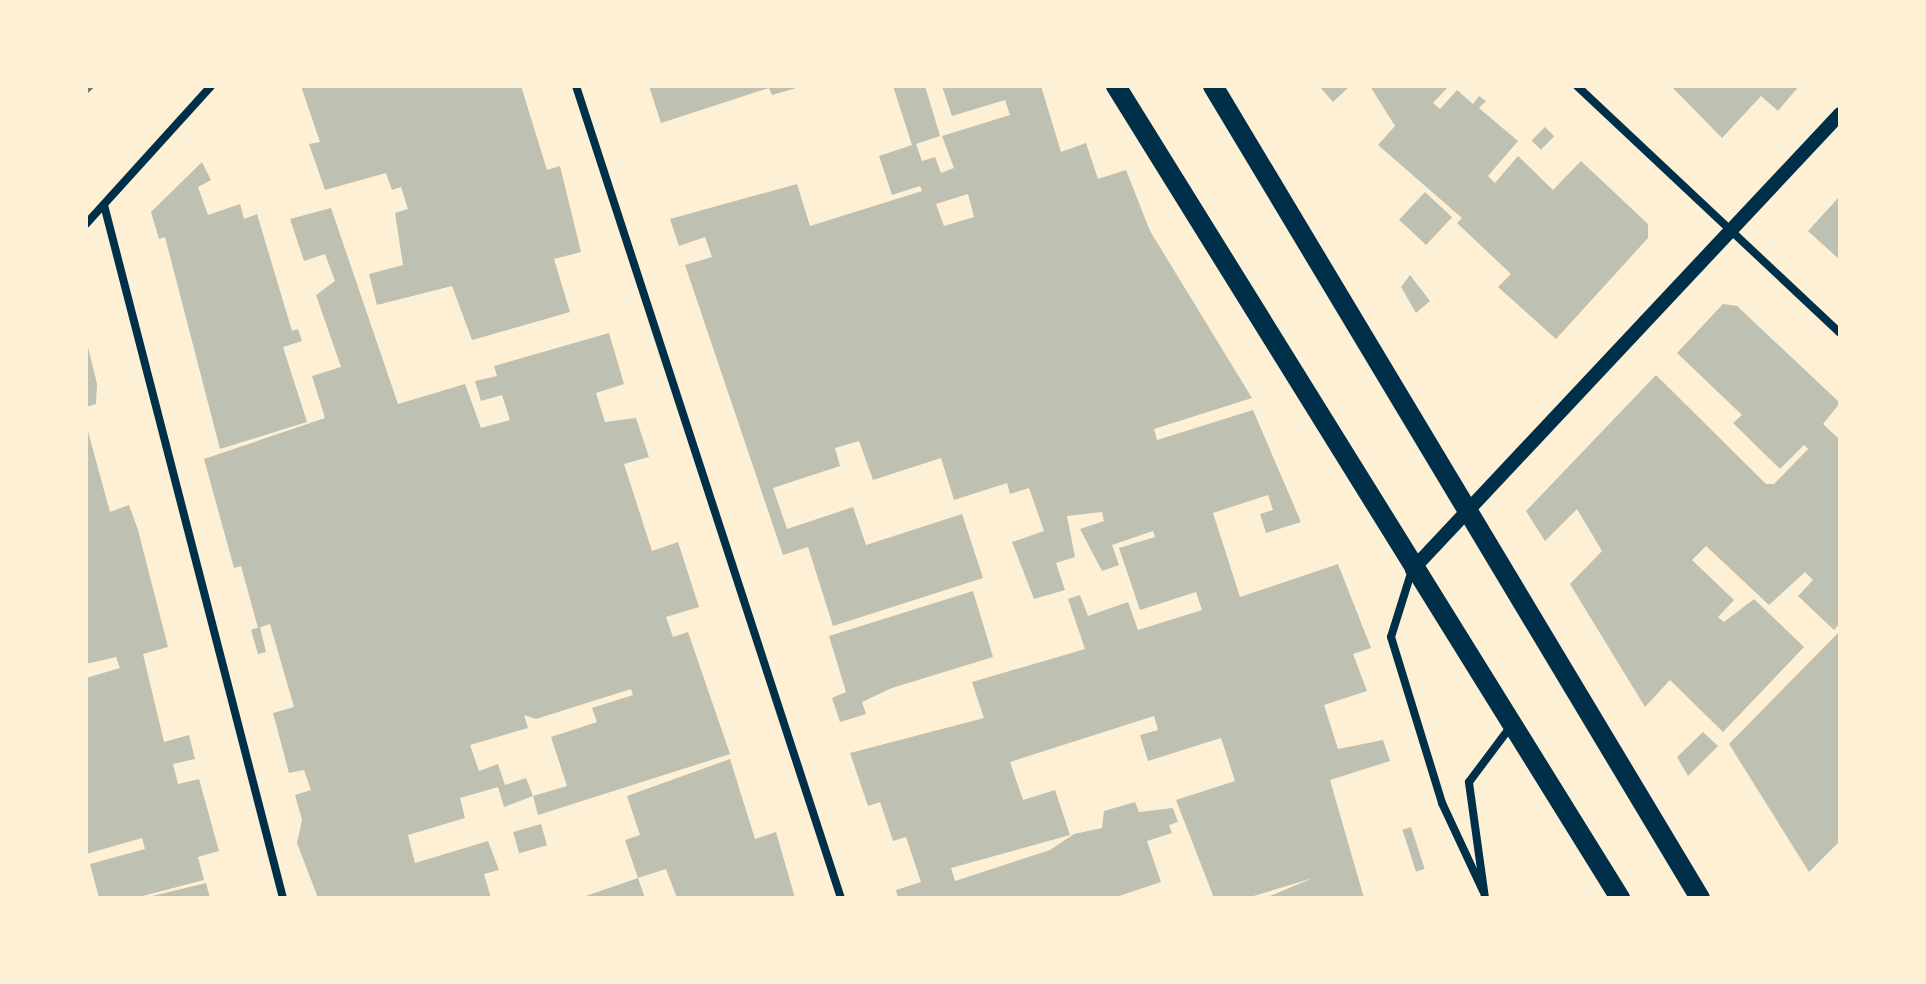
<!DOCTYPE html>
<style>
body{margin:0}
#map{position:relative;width:1926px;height:984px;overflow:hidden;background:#fdf0d5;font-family:Literata,serif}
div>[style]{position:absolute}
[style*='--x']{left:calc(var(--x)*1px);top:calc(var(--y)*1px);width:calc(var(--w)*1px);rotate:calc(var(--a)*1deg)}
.building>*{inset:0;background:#bec0b2;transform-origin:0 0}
.minor>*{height:8px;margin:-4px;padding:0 4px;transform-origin:4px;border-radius:4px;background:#003049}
.tertiary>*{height:14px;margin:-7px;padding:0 7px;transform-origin:7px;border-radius:7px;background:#003049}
.primary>*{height:20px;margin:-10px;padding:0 10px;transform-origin:10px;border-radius:10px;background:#003049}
.rail>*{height:6px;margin:-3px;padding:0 3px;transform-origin:3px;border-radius:3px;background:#657d81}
span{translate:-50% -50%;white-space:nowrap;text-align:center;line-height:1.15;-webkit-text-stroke:7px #fdf0d5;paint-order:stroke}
.frame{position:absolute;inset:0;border:88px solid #fdf0d5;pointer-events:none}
</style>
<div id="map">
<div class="building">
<i style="clip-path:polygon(301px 86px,521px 86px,547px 170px,560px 166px,581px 252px,554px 259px,570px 312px,472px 340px,452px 286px,377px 305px,369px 274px,403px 265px,395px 213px,408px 209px,401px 187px,392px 190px,386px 173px,325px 190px,309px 144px,320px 142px)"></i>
<i style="clip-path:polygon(649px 86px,800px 86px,800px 87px,772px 95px,769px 88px,661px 123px)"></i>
<i style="clip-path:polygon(evenodd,893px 86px,925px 86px,940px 136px,916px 144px,922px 161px,935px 157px,941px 173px,954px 168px,942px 136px,1010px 115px,1005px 100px,952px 116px,942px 86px,1041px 86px,1061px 152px,1086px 143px,1098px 179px,1126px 170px,1150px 231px,1252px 398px,1154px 429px,1157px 440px,1253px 410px,1301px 522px,1266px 533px,1260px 514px,1273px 510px,1268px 495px,1213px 513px,1240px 597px,1338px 564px,1371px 648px,1353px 654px,1367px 691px,1324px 705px,1338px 749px,1383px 740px,1390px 761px,1330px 780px,1364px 898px,1265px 898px,1313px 878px,1247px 898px,1214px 898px,1176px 800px,1235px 781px,1221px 738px,1148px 761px,1140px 735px,1158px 730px,1154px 716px,1010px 762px,1023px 800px,1055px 790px,1070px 835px,951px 868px,955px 881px,1050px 850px,1074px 834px,1102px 828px,1104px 811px,1135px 802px,1139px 812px,1173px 808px,1178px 822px,1169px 825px,1172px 833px,1147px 841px,1161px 882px,1113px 898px,898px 898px,896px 890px,921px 882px,906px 837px,893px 841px,880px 802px,868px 806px,850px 753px,984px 718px,972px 682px,1085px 649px,1068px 599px,1080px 595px,1088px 616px,1128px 602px,1138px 630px,1202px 610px,1196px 592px,1140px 610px,1119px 548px,1155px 537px,1153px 531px,1112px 545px,1119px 565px,1102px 571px,1080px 529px,1104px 521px,1102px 512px,1067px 516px,1075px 557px,1056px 563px,1065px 590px,1034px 599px,1012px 542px,1044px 531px,1029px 488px,1010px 494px,1007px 483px,954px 500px,941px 458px,873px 480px,859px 441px,835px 448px,840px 466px,773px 488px,787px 529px,853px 507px,866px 545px,962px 514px,983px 578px,833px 626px,808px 547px,783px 555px,685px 265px,712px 257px,705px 237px,679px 246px,670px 219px,797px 184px,810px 226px,922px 191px,920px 186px,892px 195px,879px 156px,912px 145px,893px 86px,968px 194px,974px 217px,944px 226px,936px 204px,968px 194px)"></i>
<i style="clip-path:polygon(1319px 86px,1350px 86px,1333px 102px)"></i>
<i style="clip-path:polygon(1370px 86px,1449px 86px,1433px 103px,1440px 109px,1457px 90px,1473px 104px,1479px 96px,1486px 101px,1479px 108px,1518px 141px,1488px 176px,1495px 183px,1518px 156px,1553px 190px,1581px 161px,1648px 224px,1648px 238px,1556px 339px,1498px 287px,1511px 274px,1457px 223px,1462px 218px,1378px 145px,1395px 126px)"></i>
<i style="clip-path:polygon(1671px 86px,1799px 86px,1778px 111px,1761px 96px,1722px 138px)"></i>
<i style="left:1545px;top:127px;width:13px;height:19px;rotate:45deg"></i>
<i style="clip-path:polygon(202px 162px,211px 180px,198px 187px,208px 215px,240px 204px,244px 219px,257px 214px,292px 331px,298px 329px,302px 341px,283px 347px,307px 422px,220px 449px,165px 237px,159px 239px,151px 212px)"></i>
<i style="left:1425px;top:192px;width:37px;height:38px;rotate:43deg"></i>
<i style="clip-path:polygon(1840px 196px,1840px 260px,1808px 231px)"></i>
<i style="clip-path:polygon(331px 208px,398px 404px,465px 384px,481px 428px,510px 420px,502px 395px,481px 401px,475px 381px,497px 376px,494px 366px,609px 333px,624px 384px,596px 393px,605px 422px,636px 418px,649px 457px,624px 464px,652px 551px,678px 542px,699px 607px,666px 617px,673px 637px,688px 632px,730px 754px,538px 815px,533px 796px,567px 786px,551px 737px,597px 722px,592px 708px,633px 695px,631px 689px,536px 719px,524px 715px,528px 728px,470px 745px,479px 771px,498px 764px,505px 785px,526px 778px,533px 796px,504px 807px,498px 787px,460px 798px,465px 818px,408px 835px,415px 863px,488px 841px,499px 870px,484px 874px,491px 898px,318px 898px,297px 843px,302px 820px,295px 795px,311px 790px,304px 770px,289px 773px,273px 713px,294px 707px,270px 624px,258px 628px,241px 566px,234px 568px,204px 459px,325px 418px,312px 376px,341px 367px,316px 295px,335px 281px,325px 254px,304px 261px,290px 219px)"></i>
<i style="clip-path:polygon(1410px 275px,1430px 301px,1416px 313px,1401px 287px)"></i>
<i style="clip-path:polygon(1723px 304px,1737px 306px,1840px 403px,1823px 424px,1840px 440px,1840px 623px,1834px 630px,1798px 596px,1813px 580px,1805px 572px,1769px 605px,1706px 546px,1692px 560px,1734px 600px,1718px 617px,1724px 622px,1754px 599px,1804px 647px,1723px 732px,1670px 680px,1645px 707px,1570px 584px,1602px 551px,1577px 509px,1545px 541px,1526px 511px,1656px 375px,1766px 484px,1774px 484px,1808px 449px,1804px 445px,1780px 469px,1733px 423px,1742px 415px,1677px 353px)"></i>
<i style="clip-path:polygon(87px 343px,97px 384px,96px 404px,86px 407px)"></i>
<i style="clip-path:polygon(86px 424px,110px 512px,129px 505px,138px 530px,168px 647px,143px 654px,164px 742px,189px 735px,195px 759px,173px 764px,178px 784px,199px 779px,219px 851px,198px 857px,204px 880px,135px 898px,99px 898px,90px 864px,145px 849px,142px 838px,86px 854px,86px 678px,120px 668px,116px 657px,86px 664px)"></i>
<i style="clip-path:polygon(973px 591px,993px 657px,892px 688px,862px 702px,866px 714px,840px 722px,832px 698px,846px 692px,829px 636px)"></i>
<i style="clip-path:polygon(260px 627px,266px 652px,258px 654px,251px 630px)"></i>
<i style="clip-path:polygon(1840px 631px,1840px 841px,1809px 872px,1729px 744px)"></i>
<i style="clip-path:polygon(1703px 732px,1718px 746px,1688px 776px,1677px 757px)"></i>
<i style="clip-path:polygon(730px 759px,755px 839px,776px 832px,795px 898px,677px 898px,666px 869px,638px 878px,645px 898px,580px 898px,638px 878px,625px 840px,640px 835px,627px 796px)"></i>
<i style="left:541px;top:824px;width:22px;height:29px;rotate:74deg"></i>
<i style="left:1411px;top:827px;width:44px;height:9px;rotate:72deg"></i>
<i style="clip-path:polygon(206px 883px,210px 898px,149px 898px,148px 897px)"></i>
</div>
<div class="minor">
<i style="--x:576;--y:86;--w:854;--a:71.93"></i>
<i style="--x:1577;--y:86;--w:361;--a:43.2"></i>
<i style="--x:104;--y:205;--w:716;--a:75.52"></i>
<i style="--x:86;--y:224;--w:186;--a:-47.8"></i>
<i style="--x:1412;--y:570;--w:70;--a:107.4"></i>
<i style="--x:1391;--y:637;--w:174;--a:72.9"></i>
<i style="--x:1442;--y:803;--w:97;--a:65"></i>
<i style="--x:1485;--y:898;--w:117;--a:-97.9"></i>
<i style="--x:1469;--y:782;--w:70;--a:-53.1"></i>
</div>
<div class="tertiary">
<i style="--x:1412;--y:570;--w:625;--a:-46.81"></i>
</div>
<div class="primary">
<i style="--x:1116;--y:86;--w:956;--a:58.17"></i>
<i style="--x:1213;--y:86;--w:947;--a:59.05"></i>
</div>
<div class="rail">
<i style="--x:86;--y:91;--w:7;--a:-45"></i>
</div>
<div class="frame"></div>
</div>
